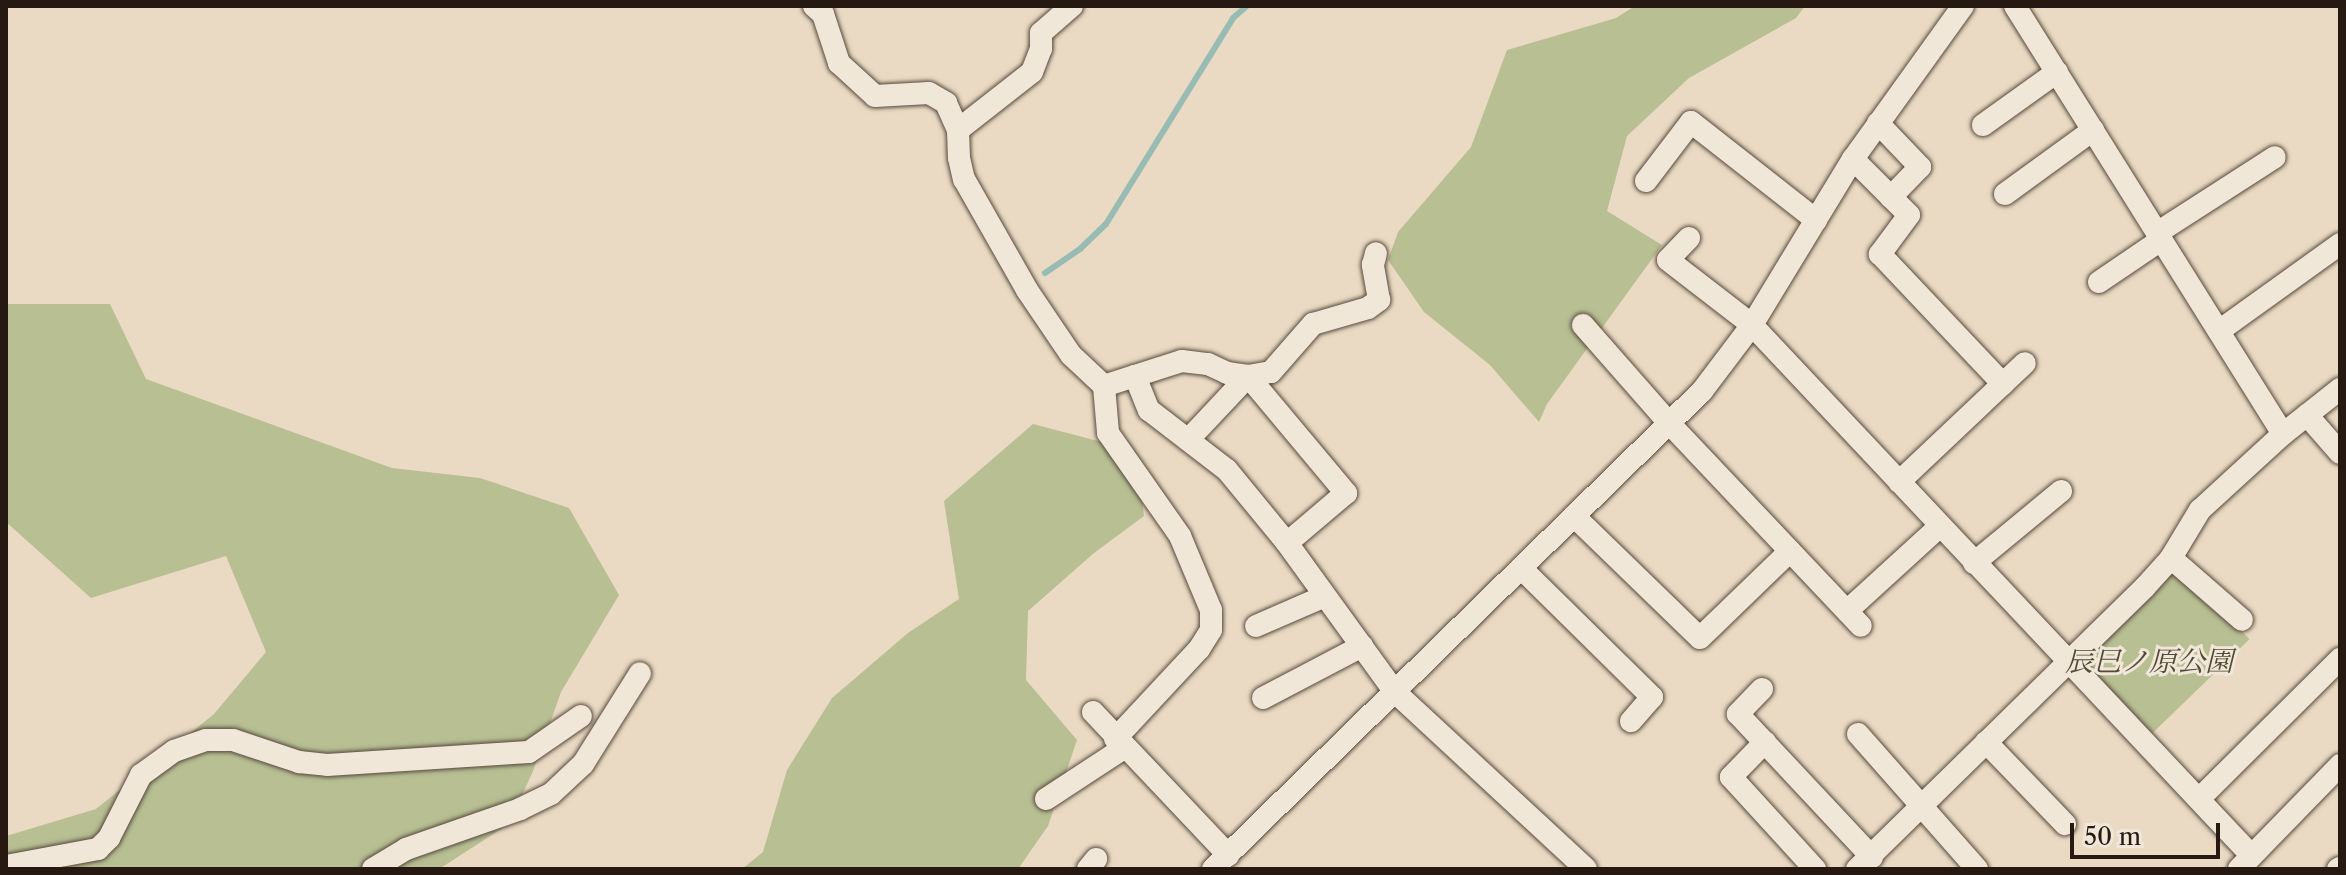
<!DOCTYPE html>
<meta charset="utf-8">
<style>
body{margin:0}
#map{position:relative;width:2346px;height:875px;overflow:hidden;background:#eadac3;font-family:"Libre Caslon Text","Noto Serif JP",serif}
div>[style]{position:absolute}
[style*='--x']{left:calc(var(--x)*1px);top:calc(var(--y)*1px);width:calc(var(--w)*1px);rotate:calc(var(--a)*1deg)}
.green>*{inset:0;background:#b7bf93;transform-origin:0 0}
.stream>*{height:6px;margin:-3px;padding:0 3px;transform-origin:3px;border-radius:3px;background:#98bbb3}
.roads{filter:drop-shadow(0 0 2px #57493e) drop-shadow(0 0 2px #57493e)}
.street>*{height:22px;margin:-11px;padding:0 11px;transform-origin:11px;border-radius:11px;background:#f1e7d8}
span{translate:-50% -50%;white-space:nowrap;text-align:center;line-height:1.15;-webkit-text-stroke:6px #f1e7d8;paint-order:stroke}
.park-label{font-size:28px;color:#524b38;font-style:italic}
.frame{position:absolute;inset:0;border:8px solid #261911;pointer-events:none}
.scale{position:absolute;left:2070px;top:823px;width:150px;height:36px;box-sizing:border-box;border:4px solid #261911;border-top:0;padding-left:10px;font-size:24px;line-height:28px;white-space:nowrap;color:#261911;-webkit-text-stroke:6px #f1e7d8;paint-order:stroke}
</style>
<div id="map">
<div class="green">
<i style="clip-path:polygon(1635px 6px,1805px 6px,1796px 18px,1689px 78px,1627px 136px,1607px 211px,1662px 245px,1547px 404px,1539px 422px,1490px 365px,1424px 312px,1388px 260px,1398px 232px,1471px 147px,1507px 50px,1616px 18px)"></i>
<i style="clip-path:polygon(6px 304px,110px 304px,146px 379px,392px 468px,480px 478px,569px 508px,619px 595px,561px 692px,533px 771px,509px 824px,439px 869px,6px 869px,6px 836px,96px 809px,214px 714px,266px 652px,226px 556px,91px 598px,6px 522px)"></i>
<i style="clip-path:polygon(1033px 424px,1136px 451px,1144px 516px,1094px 553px,1028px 611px,1026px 680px,1077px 740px,1048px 826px,1018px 869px,742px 869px,763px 852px,787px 770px,832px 698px,908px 633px,959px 599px,944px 501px)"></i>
<i style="left:2171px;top:558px;width:113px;height:147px;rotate:46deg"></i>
</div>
<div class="stream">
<i style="--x:1045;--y:273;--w:42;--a:-34.4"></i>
<i style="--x:1080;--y:249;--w:36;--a:-44"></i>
<i style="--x:1106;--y:224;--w:242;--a:-58.3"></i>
<i style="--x:1233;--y:18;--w:18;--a:-41"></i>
</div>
<div class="roads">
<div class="street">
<i style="--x:814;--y:6;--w:12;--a:42"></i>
<i style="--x:823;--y:14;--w:52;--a:71.9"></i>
<i style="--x:839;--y:63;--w:49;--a:42.5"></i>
<i style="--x:875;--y:96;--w:54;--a:-3.2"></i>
<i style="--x:929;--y:93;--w:20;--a:30"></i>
<i style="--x:946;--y:103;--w:30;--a:66"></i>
<i style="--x:958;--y:130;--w:28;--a:88"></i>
<i style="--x:959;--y:158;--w:22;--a:77"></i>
<i style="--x:964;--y:179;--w:128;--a:60.4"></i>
<i style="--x:1027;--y:290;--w:78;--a:55.9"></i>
<i style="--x:1071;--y:355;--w:45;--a:43.2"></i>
<i style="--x:1104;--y:386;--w:33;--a:-18"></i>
<i style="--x:1135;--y:376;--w:37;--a:68"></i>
<i style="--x:1149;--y:410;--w:98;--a:37.6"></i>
<i style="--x:1227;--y:470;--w:94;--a:50.6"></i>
<i style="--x:1287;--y:543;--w:184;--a:54.1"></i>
<i style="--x:1395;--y:692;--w:260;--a:42.8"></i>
<i style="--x:2015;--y:6;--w:505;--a:57.95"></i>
<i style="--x:1878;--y:123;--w:61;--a:46.3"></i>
<i style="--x:1920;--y:167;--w:42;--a:134"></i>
<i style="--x:1983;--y:125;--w:91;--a:-35.6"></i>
<i style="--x:958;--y:130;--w:94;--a:-38.1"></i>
<i style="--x:1032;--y:72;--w:25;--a:-69"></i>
<i style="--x:1041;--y:49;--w:16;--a:-90"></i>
<i style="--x:1041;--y:33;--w:41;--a:-41.1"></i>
<i style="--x:1853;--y:159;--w:79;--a:45"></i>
<i style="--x:1909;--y:215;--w:49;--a:126.6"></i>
<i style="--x:1880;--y:254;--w:179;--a:46.6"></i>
<i style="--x:1646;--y:181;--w:74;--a:-52.7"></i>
<i style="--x:1691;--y:122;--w:159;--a:38.1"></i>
<i style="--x:2005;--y:194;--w:109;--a:-36"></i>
<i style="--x:2157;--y:233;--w:140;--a:-32.8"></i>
<i style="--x:1689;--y:238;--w:30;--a:134"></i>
<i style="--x:1668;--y:260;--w:106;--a:37.7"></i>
<i style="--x:1752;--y:325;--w:728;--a:46.73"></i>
<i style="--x:2099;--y:282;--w:75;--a:-34.1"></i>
<i style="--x:1583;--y:325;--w:130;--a:48.7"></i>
<i style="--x:1669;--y:423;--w:279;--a:46.6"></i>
<i style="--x:2219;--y:331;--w:149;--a:-35.7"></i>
<i style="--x:1135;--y:376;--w:49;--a:-17.7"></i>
<i style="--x:1182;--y:361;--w:26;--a:7"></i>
<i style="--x:1208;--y:364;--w:21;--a:25"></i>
<i style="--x:1227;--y:373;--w:21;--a:8"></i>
<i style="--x:1248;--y:376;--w:23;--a:-10"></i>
<i style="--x:1271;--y:372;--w:64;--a:-48.8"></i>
<i style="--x:1313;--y:324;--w:57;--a:-16.2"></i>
<i style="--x:1368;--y:308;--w:14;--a:-36"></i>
<i style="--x:1379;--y:300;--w:36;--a:-100"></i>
<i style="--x:1373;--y:265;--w:12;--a:-76"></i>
<i style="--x:1104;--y:386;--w:47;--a:85.1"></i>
<i style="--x:1108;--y:433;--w:126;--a:55"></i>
<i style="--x:1180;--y:536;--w:80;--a:67.3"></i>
<i style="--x:1211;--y:610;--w:20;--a:90"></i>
<i style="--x:1211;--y:630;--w:22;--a:122"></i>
<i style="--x:1199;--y:649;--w:123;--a:133"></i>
<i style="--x:2307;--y:415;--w:50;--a:49"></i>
<i style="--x:1188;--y:440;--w:88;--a:-46.8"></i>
<i style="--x:1248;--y:376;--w:153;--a:50.1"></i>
<i style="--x:1346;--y:493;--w:77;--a:139.7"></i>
<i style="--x:1899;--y:482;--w:173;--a:-43.4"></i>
<i style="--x:1574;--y:516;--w:175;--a:44.1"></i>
<i style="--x:1700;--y:638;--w:125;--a:-44"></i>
<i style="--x:2171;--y:558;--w:94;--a:41.1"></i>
<i style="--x:1974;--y:563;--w:113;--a:-39.6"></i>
<i style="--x:1521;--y:568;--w:184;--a:44.6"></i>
<i style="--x:1652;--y:697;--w:32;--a:131"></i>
<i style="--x:1847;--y:611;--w:126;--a:-42.4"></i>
<i style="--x:1256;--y:626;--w:75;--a:-23.5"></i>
<i style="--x:1762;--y:689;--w:35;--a:134"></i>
<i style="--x:1738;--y:714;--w:196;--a:46.9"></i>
<i style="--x:1263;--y:698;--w:112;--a:-27.7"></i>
<i style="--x:1093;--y:712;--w:197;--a:46.6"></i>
<i style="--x:1858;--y:734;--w:180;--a:48.6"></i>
<i style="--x:1765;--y:742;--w:49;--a:134.2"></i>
<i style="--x:1731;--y:777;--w:125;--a:47.6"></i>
<i style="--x:1986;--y:742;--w:114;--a:46.1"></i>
<i style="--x:1046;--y:799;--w:93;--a:-33.2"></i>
<i style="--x:2199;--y:799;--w:199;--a:-44.8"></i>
<i style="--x:6;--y:866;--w:94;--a:-10.5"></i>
<i style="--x:98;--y:849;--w:16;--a:-45"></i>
<i style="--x:109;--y:838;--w:71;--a:-63.1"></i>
<i style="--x:141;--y:775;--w:41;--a:-36"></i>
<i style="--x:174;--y:751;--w:34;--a:-19"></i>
<i style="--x:206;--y:740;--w:27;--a:0"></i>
<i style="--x:233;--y:740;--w:70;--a:18.4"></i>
<i style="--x:299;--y:762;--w:28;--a:6"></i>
<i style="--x:327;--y:765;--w:202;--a:-3.7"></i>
<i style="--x:529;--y:752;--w:63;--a:-34.7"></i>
<i style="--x:373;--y:869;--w:39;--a:-31"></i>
<i style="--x:406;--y:849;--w:121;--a:-19.3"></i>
<i style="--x:520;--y:809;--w:34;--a:-26"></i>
<i style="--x:551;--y:794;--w:44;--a:-43.2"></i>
<i style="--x:583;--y:764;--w:107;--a:-57.9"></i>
<i style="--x:1088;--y:869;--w:13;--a:-51"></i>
<i style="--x:1213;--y:869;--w:684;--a:-44.35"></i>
<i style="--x:1702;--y:391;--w:83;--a:-52.9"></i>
<i style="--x:1752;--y:325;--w:194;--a:-58.7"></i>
<i style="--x:1853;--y:159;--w:188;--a:-54.3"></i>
<i style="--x:1857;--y:869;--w:403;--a:-44.4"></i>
<i style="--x:2145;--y:587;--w:39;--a:-48"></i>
<i style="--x:2171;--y:558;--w:56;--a:-58.9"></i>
<i style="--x:2200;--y:510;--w:113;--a:-42.5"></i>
<i style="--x:2283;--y:434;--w:73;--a:-38.3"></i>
<i style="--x:2239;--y:869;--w:145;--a:-45.8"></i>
<i style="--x:2338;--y:869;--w:2;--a:-27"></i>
</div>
</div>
<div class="park-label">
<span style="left:2149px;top:661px">辰巳ノ原公園</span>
</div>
<div class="frame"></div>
<div class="scale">50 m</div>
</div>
